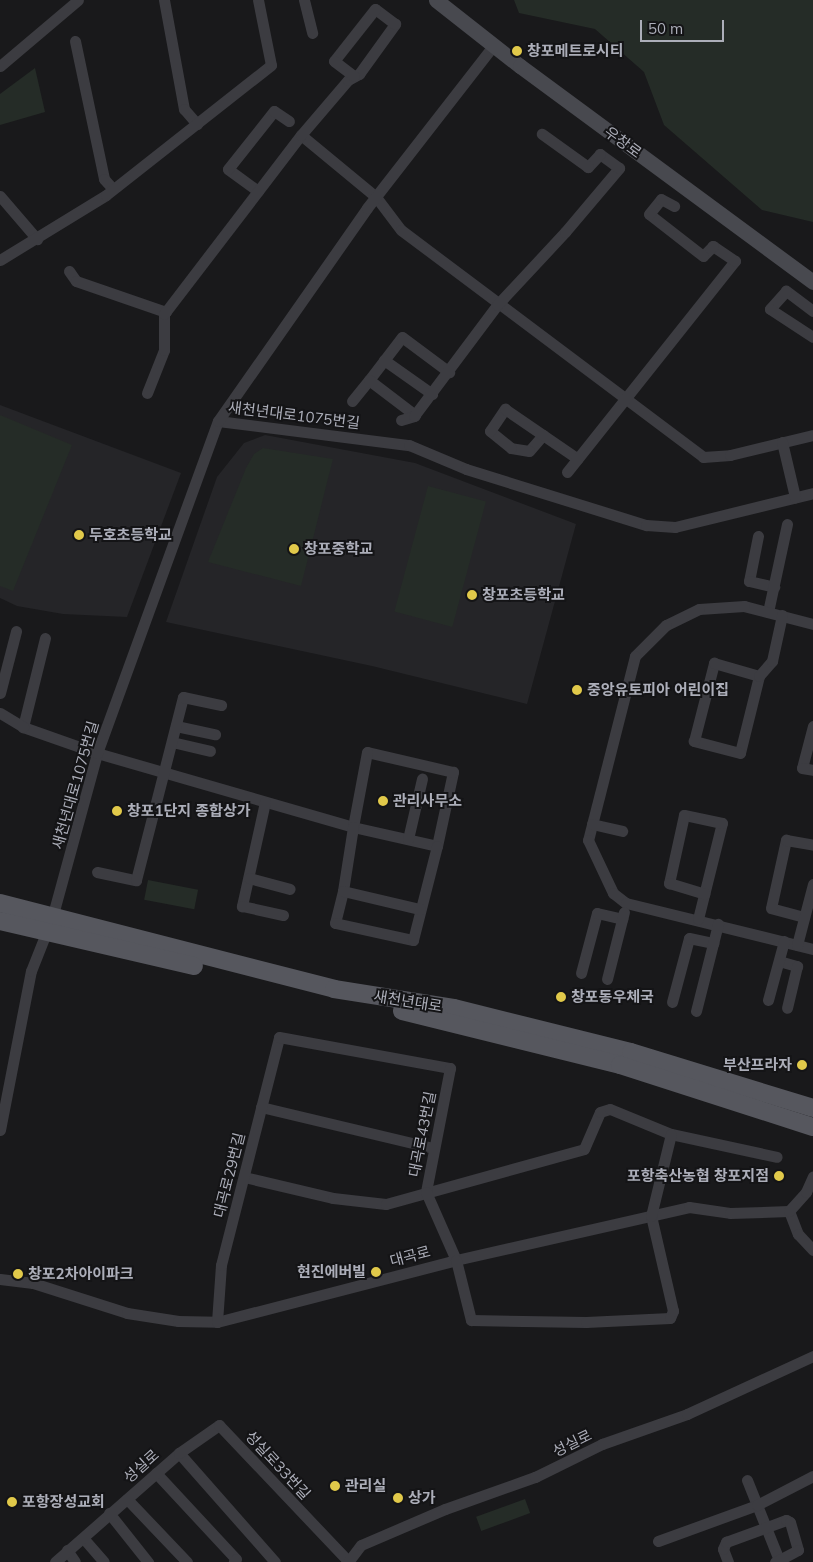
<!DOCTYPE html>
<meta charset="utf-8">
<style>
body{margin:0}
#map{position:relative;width:813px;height:1562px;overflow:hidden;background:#19191b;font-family:Mulish,"Noto Sans KR",sans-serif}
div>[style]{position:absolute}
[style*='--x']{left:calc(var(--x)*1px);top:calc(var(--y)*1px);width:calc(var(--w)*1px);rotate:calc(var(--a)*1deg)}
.built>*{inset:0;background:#252528}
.green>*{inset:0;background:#252c27;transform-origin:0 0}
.minor>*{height:11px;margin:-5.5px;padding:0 5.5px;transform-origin:5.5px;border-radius:5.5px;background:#3c3c41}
.secondary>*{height:15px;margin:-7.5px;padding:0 7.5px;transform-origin:7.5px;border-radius:7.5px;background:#48494f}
.primary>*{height:18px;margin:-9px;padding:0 9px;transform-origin:9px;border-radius:9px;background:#56575e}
.dots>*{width:14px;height:14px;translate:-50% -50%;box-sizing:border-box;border:2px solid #141416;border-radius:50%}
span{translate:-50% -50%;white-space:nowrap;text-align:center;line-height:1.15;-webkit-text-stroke:4px #141416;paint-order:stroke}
.poi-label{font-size:15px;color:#acaeb9;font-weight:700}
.left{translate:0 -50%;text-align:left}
.right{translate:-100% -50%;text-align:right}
.street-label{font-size:15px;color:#acaeb9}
.scale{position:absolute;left:640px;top:20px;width:84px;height:22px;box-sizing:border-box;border:2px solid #acaeb9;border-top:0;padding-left:6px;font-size:15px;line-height:18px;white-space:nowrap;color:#acaeb9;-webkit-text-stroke:4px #141416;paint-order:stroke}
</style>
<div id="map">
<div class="built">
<i style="clip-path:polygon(0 405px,181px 473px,127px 617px,63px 614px,17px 606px,0 598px)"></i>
<i style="clip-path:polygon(265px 435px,415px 463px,576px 524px,527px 704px,372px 666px,166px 622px,217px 477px,244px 443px)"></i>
</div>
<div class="green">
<i style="clip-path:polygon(514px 0,813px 0,813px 222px,762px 210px,664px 125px,644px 72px,595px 29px,519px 13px)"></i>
<i style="clip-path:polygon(35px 68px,45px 112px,0 125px,0 94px)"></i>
<i style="clip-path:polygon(0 415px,72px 445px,13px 591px,0 586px)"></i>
<i style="clip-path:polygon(263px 448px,333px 459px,301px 586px,208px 562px,246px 468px,254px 454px)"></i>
<i style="left:428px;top:486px;width:60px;height:130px;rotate:15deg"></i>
<i style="left:148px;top:880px;width:51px;height:20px;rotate:11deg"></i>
<i style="left:525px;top:1499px;width:15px;height:52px;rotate:70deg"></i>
</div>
<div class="minor">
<i style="--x:164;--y:0;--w:111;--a:79.6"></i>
<i style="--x:184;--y:109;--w:20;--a:49"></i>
<i style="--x:304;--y:0;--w:34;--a:76"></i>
<i style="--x:75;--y:41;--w:141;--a:78.1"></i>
<i style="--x:104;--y:179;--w:13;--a:48"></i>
<i style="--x:0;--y:66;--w:102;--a:-40.2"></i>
<i style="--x:301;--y:135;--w:97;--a:39.6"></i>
<i style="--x:376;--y:197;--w:41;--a:52.9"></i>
<i style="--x:401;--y:230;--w:378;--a:36.9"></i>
<i style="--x:703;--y:457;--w:27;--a:-4"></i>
<i style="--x:730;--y:455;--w:85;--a:-13.5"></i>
<i style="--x:258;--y:191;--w:37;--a:-144"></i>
<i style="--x:228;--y:169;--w:74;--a:-51.6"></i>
<i style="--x:274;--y:111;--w:18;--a:34"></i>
<i style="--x:0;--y:196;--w:57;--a:49.3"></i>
<i style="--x:0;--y:260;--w:124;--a:-31.5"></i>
<i style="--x:106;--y:195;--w:210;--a:-38.2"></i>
<i style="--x:271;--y:65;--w:66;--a:-101.3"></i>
<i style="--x:69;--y:271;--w:12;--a:55"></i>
<i style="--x:76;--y:281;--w:95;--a:19"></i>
<i style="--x:813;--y:311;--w:34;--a:-143"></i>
<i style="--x:786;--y:291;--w:24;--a:132"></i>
<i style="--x:770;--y:309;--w:51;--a:33.1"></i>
<i style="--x:384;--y:360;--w:59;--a:35.3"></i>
<i style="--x:369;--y:380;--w:54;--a:-52.5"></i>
<i style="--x:402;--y:337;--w:59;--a:36.7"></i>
<i style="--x:147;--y:393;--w:46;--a:-68.4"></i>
<i style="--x:164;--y:350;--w:36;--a:-90"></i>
<i style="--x:164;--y:314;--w:225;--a:-52.6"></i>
<i style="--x:301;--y:135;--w:72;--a:-49.5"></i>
<i style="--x:348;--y:80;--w:13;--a:-29"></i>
<i style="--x:359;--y:74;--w:62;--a:-54.2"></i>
<i style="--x:395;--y:24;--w:25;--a:-143"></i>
<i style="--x:375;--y:9;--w:66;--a:128.3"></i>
<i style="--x:334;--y:61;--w:25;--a:37"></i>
<i style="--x:352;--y:401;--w:27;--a:-51"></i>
<i style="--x:369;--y:380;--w:58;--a:37.3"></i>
<i style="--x:401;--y:420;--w:14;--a:-17"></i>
<i style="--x:414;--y:416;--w:139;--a:-53.2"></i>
<i style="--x:497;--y:305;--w:100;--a:-47"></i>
<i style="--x:565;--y:232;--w:84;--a:-49.8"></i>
<i style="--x:619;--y:168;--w:24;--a:-144"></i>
<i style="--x:600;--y:154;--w:18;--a:133"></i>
<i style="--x:588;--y:167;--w:57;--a:-144.3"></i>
<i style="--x:218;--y:421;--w:193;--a:7.2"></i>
<i style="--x:409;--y:445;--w:62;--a:22.8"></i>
<i style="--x:466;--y:469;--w:189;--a:17.3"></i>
<i style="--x:646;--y:525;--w:29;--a:4"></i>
<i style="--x:675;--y:527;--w:142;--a:-13.8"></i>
<i style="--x:543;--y:435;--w:21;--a:131"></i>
<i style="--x:529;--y:451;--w:18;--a:-171"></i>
<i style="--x:511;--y:448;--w:27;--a:-141"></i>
<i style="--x:490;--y:431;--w:27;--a:-56"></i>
<i style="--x:505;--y:409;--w:88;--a:34.4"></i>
<i style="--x:782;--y:442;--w:57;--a:76.7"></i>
<i style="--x:567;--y:472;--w:270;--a:-51.5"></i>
<i style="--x:735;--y:261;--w:27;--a:-146"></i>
<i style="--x:713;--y:246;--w:14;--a:135"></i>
<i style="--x:703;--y:256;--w:68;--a:-142.1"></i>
<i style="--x:649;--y:214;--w:19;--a:-51"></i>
<i style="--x:661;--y:199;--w:15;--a:28"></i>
<i style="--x:758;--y:536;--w:46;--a:101.3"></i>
<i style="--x:749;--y:581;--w:26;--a:13"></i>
<i style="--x:768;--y:612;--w:90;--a:-77.8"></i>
<i style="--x:813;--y:624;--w:71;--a:-165.4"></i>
<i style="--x:744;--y:606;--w:45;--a:176.2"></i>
<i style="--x:699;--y:609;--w:37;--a:154"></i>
<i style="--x:666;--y:625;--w:44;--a:135"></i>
<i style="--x:635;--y:656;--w:190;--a:104.3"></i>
<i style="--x:588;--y:840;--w:59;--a:64.7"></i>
<i style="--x:613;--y:893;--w:16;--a:38"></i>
<i style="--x:626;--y:903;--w:193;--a:13.8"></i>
<i style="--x:45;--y:638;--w:92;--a:103.9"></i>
<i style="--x:23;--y:727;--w:78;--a:19.4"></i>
<i style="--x:97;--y:753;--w:266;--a:16.1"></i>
<i style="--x:353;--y:827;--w:86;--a:12.7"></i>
<i style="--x:437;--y:846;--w:76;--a:-77.8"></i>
<i style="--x:453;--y:772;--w:88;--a:-166.9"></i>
<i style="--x:367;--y:752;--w:76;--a:100.6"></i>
<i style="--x:353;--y:827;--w:65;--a:98.9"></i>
<i style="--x:343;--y:891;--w:33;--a:104"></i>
<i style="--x:335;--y:923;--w:80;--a:12.3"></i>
<i style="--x:413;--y:940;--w:97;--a:-75.7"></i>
<i style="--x:759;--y:676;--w:79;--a:103.9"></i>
<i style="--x:740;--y:753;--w:48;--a:-165.4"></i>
<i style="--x:694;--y:741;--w:81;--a:-75.6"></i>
<i style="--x:714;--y:663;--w:47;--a:16.1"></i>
<i style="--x:759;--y:676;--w:20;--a:-49"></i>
<i style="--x:772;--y:661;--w:47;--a:-77.7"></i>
<i style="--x:0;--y:693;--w:64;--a:-75.5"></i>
<i style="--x:0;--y:713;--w:27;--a:31"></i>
<i style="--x:176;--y:726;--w:40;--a:12"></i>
<i style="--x:813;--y:726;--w:43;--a:104.7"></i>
<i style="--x:802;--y:768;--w:11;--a:10"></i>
<i style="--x:172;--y:742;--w:39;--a:13"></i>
<i style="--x:265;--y:802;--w:107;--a:102.5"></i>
<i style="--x:242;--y:906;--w:42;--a:12.4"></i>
<i style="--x:592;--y:824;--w:31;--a:13"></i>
<i style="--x:408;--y:839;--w:62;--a:-76.9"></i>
<i style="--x:97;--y:872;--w:40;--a:12"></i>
<i style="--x:136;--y:880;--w:189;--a:-75.6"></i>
<i style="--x:183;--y:697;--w:39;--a:12"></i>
<i style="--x:249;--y:878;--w:42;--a:15"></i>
<i style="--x:343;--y:891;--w:79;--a:13.2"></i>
<i style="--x:804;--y:917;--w:34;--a:-165"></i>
<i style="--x:771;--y:908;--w:70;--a:-77.6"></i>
<i style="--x:786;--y:840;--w:27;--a:10"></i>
<i style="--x:698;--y:919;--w:99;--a:-76"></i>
<i style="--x:722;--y:823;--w:39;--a:-168"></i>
<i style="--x:684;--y:815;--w:70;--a:102.4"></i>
<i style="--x:669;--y:883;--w:37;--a:17"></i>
<i style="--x:797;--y:945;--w:63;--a:-75.3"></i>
<i style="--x:779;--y:961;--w:19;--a:16"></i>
<i style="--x:797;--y:966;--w:43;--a:103.4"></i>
<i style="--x:581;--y:973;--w:62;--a:-75.1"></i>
<i style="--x:597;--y:913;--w:26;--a:13"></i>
<i style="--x:607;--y:979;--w:69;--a:-75.8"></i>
<i style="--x:768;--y:1000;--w:61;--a:-74.8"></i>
<i style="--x:672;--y:1002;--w:66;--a:-75.1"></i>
<i style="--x:689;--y:938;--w:25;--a:12"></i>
<i style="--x:696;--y:1011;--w:90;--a:-75.8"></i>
<i style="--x:261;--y:1107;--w:177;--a:13.4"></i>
<i style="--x:0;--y:1130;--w:162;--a:-79"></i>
<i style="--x:31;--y:971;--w:57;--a:-68.4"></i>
<i style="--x:52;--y:918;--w:171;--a:-74.7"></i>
<i style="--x:97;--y:753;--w:353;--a:-70"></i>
<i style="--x:218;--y:421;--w:260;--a:-55"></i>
<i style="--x:367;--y:208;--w:205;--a:-52.1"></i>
<i style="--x:244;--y:1177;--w:91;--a:13.3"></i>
<i style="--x:333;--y:1198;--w:53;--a:6.5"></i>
<i style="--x:386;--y:1204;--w:205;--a:-15.5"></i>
<i style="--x:584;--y:1149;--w:40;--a:-66.6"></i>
<i style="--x:600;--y:1112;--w:10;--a:-17"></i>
<i style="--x:610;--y:1109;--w:66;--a:22.3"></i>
<i style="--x:671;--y:1134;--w:108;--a:12.2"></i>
<i style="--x:789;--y:1211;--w:25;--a:69"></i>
<i style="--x:798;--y:1234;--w:22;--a:47"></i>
<i style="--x:0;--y:1279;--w:33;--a:7"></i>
<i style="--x:33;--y:1283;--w:99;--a:17.7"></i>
<i style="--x:127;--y:1313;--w:52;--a:8.9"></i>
<i style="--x:178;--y:1321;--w:39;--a:1"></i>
<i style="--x:217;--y:1322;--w:247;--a:-14.5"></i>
<i style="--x:456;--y:1260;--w:239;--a:-12.8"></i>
<i style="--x:689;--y:1207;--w:41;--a:8.3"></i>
<i style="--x:730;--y:1213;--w:59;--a:-1.9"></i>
<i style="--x:789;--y:1211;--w:25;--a:-48"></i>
<i style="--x:806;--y:1192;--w:17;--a:-66"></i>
<i style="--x:217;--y:1322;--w:57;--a:-86"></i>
<i style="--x:221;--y:1265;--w:235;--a:-75.7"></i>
<i style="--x:279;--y:1037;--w:174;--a:10.3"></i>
<i style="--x:450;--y:1068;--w:126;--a:101"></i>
<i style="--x:426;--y:1192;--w:74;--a:66.2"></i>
<i style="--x:456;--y:1260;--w:62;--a:76"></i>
<i style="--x:471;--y:1320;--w:115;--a:1"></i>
<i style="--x:586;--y:1322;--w:84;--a:-2.7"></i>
<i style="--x:670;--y:1318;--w:8;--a:-67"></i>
<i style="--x:673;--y:1311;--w:98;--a:-103"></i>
<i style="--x:651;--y:1216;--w:84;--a:-76.3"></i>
<i style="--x:179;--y:1453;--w:145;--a:48.6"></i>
<i style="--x:156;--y:1473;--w:117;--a:47.1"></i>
<i style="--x:236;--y:1559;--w:4;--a:124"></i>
<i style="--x:747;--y:1480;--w:86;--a:68.2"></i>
<i style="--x:127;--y:1499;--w:87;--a:46.4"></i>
<i style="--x:109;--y:1513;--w:63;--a:51.5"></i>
<i style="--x:84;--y:1539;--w:30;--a:49"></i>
<i style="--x:658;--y:1541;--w:105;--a:-20"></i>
<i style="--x:757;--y:1505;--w:63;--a:-27.4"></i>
<i style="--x:67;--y:1550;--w:14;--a:56"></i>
<i style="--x:55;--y:1562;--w:165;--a:-41.3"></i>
<i style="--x:179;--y:1453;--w:49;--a:-35"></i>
<i style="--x:219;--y:1425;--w:189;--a:46.5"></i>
<i style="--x:348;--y:1562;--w:21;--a:-53"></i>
<i style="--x:361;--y:1545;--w:91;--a:-23.2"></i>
<i style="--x:445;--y:1509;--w:96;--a:-19.6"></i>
<i style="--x:535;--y:1477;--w:75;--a:-26.2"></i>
<i style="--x:602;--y:1444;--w:90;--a:-19.4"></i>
<i style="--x:687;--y:1414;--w:139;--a:-24.7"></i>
<i style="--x:728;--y:1562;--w:14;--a:-111"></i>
<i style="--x:723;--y:1549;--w:8;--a:-67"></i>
<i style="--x:726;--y:1542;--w:64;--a:-20.1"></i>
<i style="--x:786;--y:1520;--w:4;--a:27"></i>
<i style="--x:790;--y:1522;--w:29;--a:74"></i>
<i style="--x:798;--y:1550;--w:26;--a:152"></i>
</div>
<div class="secondary">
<i style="--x:436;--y:0;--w:107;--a:38.2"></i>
<i style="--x:520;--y:66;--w:364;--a:36.4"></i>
</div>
<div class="primary">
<i style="--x:0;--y:903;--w:345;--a:14.4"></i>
<i style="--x:334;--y:989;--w:121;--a:9"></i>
<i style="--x:454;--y:1008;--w:182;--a:14"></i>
<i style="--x:631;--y:1052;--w:190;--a:17.1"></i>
<i style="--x:0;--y:921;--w:199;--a:13.1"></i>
<i style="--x:402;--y:1011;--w:225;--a:13.9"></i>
<i style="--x:620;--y:1065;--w:203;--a:17.8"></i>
</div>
<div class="dots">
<i style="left:517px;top:51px;background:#e1c94a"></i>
<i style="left:79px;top:535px;background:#e1c94a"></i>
<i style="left:294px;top:549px;background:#e1c94a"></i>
<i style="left:472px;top:595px;background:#e1c94a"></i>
<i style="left:577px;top:690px;background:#e1c94a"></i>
<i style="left:383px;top:801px;background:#e1c94a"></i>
<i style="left:117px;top:811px;background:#e1c94a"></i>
<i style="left:561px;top:997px;background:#e1c94a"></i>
<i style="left:802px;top:1065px;background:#e1c94a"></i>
<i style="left:779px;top:1176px;background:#e1c94a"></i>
<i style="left:376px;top:1272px;background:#e1c94a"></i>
<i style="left:18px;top:1274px;background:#e1c94a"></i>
<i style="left:335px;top:1486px;background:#e1c94a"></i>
<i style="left:398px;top:1498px;background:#e1c94a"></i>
<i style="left:12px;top:1502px;background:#e1c94a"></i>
</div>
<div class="poi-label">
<span class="left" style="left:527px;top:51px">창포메트로시티</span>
<span class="left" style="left:89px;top:535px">두호초등학교</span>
<span class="left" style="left:304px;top:549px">창포중학교</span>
<span class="left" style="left:482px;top:595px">창포초등학교</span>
<span class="left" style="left:587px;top:690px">중앙유토피아 어린이집</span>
<span class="left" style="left:393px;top:801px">관리사무소</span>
<span class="left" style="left:127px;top:811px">창포1단지 종합상가</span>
<span class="left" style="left:571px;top:997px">창포동우체국</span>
<span class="right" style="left:792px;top:1065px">부산프라자</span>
<span class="right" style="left:769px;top:1176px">포항축산농협 창포지점</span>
<span class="right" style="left:366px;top:1272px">현진에버빌</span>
<span class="left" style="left:28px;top:1274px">창포2차아이파크</span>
<span class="left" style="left:345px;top:1486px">관리실</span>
<span class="left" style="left:408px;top:1498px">상가</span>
<span class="left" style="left:22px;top:1502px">포항장성교회</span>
</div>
<div class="street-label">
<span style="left:623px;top:142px;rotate:36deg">우창로</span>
<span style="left:294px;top:415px;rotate:7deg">새천년대로1075번길</span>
<span style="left:75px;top:785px;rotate:-74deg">새천년대로1075번길</span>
<span style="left:408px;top:1001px;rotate:9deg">새천년대로</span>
<span style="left:422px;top:1134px;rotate:-79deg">대곡로43번길</span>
<span style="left:229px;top:1175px;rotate:-76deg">대곡로29번길</span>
<span style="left:410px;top:1256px;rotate:-15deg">대곡로</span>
<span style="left:572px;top:1443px;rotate:-26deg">성실로</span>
<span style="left:278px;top:1465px;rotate:47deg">성실로33번길</span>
<span style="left:141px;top:1466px;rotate:-42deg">성실로</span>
</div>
<div class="scale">50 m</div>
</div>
